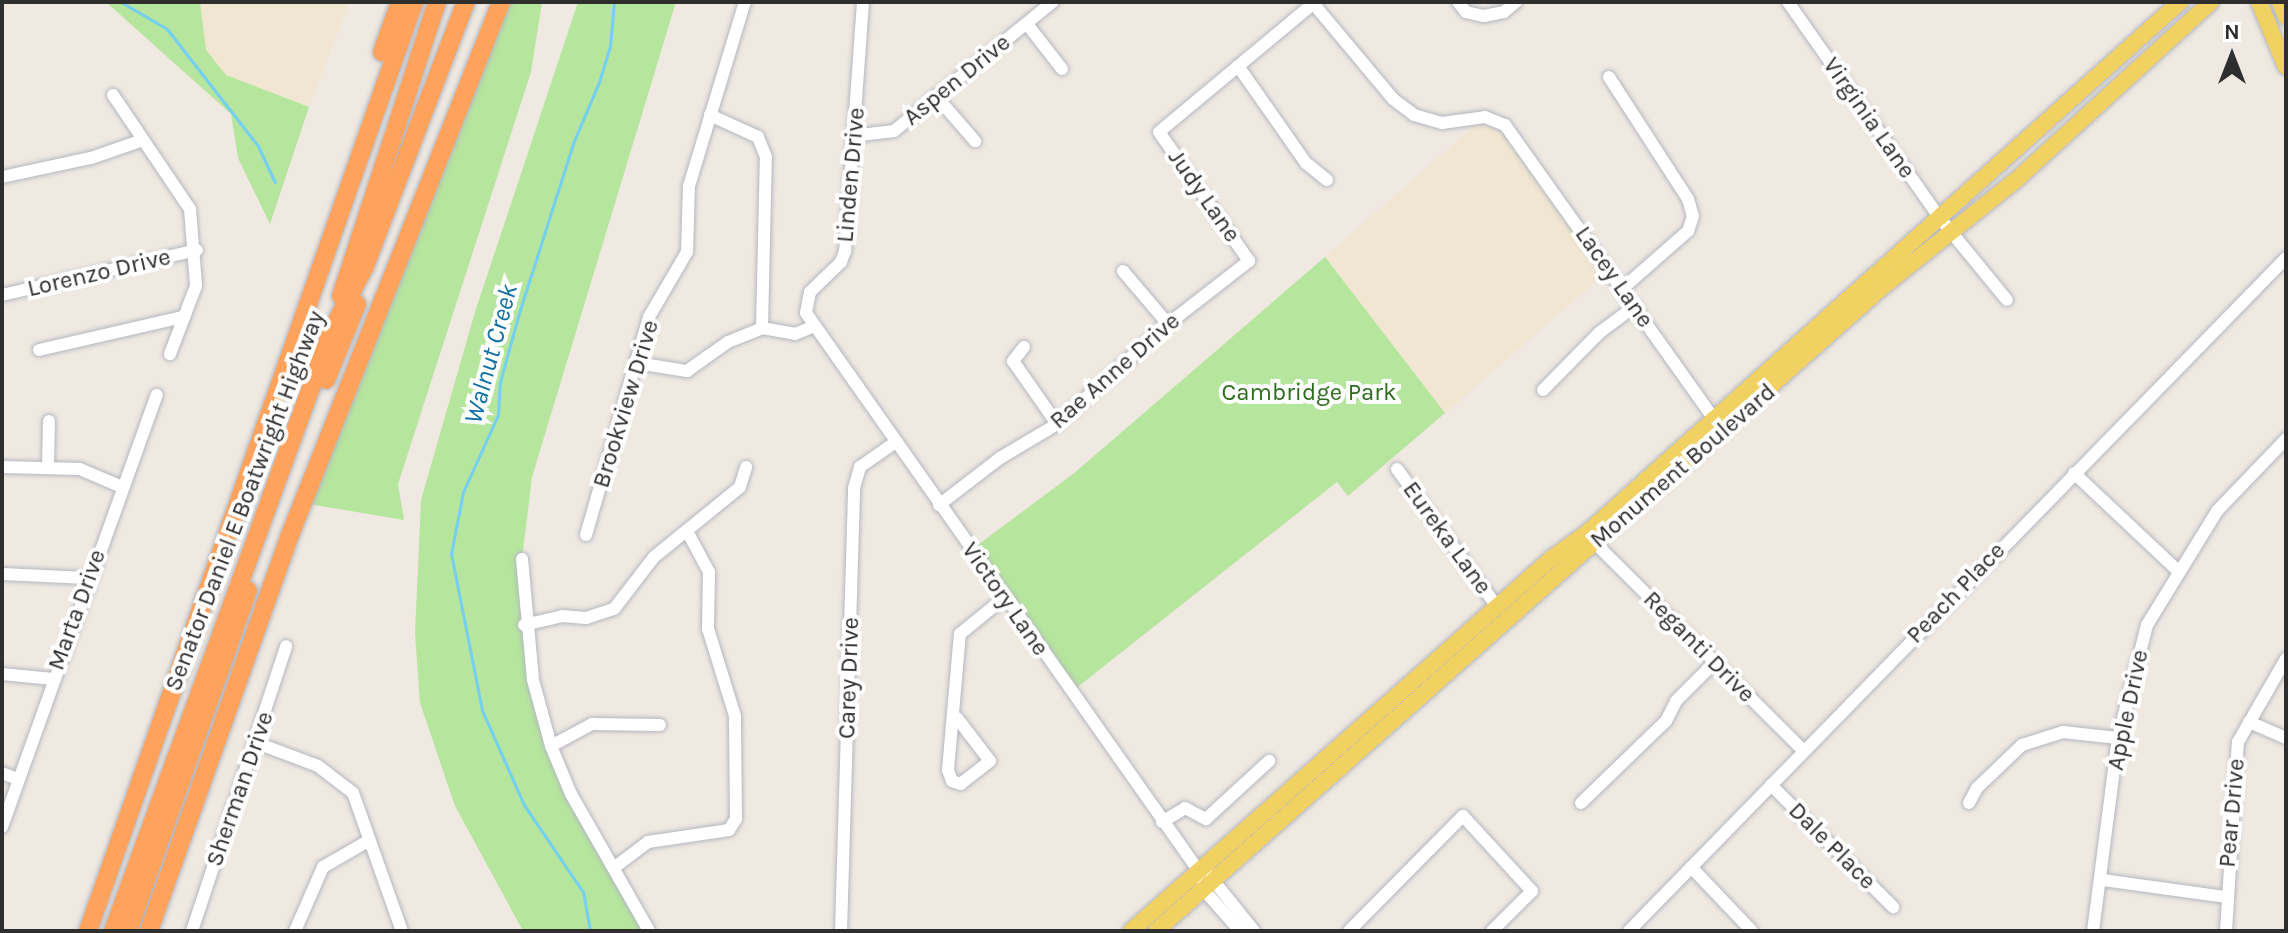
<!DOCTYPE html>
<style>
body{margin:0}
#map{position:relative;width:2288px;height:933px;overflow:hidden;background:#efe9e1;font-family:Karla,sans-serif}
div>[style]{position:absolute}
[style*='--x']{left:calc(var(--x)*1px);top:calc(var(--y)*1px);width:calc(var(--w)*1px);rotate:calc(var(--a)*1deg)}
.education>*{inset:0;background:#f0e6d1}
.green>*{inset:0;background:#b6e59e}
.stream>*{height:3px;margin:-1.5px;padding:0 1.5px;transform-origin:1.5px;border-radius:1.5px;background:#75cff0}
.roads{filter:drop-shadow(0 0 2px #b4b7c1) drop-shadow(0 0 2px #b4b7c1)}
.minor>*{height:12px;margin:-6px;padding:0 6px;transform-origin:6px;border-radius:6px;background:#fff}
.major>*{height:16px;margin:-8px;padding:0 8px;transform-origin:8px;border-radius:8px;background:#f2d163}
.highway>*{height:18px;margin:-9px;padding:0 9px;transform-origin:9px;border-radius:9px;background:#ffa35c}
span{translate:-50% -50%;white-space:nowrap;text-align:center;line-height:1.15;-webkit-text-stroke:8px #fff;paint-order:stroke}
.street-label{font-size:24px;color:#2e2e2e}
.park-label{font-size:24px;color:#2c6e1b}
.water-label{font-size:26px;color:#0d6fa3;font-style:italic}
.frame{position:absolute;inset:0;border:4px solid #2e2e2e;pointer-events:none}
.north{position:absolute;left:2192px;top:16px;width:80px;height:80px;-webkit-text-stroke:6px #fff;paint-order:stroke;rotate:0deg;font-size:22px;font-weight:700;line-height:32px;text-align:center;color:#2e2e2e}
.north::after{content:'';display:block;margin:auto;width:28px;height:36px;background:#2e2e2e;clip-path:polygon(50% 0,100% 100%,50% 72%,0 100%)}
</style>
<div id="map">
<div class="education">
<i style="clip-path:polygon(200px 2px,349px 2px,309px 107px,226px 75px,206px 50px)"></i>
<i style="clip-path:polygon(1485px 117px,1505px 125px,1609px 270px,1445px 413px,1325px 257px)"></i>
</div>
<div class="green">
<i style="clip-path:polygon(106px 2px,200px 2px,206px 50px,226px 75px,309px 107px,270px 224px,238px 158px,231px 114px)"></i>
<i style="clip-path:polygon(501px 2px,542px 2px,531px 72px,398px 484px,404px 520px,303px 503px)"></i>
<i style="clip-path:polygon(578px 2px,676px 2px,532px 477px,522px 559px,524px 625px,551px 746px,649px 931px,523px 931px,455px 806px,420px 703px,415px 633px,421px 500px,475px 312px)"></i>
<i style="clip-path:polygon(1325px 257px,1445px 413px,1348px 496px,1337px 482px,1070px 693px,971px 550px,1073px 474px)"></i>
</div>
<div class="stream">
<i style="--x:121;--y:2;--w:53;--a:30.4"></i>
<i style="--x:167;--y:29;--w:148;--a:52.1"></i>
<i style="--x:258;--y:146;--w:40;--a:65"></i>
<i style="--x:590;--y:931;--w:40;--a:-100"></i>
<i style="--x:583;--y:892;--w:105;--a:-124.1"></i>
<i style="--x:524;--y:805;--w:104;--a:-113.9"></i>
<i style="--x:482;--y:710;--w:159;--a:-101.2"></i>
<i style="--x:451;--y:554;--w:63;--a:-79"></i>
<i style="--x:463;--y:492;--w:85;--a:-65.6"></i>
<i style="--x:498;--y:415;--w:33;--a:-87"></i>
<i style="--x:500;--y:382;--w:72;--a:-74.6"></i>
<i style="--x:519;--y:313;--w:181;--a:-72.3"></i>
<i style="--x:574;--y:141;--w:64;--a:-67"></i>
<i style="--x:599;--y:82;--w:38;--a:-73"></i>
<i style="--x:610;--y:46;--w:44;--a:-84.8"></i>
</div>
<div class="roads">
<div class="minor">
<i style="--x:863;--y:2;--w:250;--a:94.1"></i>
<i style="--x:845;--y:251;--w:12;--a:110"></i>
<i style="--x:841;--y:262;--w:43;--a:135.9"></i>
<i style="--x:810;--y:292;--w:21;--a:101"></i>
<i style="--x:806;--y:313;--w:681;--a:54.86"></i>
<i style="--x:1198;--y:870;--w:21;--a:73"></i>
<i style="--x:1204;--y:890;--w:55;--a:48.7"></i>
<i style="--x:1312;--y:2;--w:126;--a:50.1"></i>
<i style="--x:1393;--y:99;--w:26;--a:37"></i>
<i style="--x:1414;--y:115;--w:29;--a:16"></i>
<i style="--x:1442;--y:123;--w:43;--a:-7.9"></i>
<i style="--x:1485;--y:117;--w:22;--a:22"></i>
<i style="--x:1505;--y:125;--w:366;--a:54.6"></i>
<i style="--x:1458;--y:2;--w:13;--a:51"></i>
<i style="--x:1466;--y:12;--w:18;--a:13"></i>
<i style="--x:1484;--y:16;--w:20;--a:-11"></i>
<i style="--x:1504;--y:12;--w:16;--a:-40"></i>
<i style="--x:1788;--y:2;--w:263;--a:54.9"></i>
<i style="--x:1939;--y:217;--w:107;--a:50.7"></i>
<i style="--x:1027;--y:24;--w:57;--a:52.1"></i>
<i style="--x:1238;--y:66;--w:118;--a:55"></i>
<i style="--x:1306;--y:163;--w:27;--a:39"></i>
<i style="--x:1609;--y:77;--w:145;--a:57.1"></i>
<i style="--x:1688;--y:199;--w:18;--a:74"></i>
<i style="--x:1693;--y:216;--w:16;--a:108"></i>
<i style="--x:1688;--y:231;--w:88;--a:138.7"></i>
<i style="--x:113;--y:95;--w:138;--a:56"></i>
<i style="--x:190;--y:209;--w:77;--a:85.5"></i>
<i style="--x:196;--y:286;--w:73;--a:110.9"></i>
<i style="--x:936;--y:96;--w:60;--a:49.1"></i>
<i style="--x:852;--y:136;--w:42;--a:-6.8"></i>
<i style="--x:894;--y:131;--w:205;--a:-39.1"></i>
<i style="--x:2;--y:177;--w:91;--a:-12.1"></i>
<i style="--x:91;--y:158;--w:55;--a:-19.1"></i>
<i style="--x:1123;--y:271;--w:70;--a:49.7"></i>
<i style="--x:2;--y:295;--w:200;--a:-13"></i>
<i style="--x:762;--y:328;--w:34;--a:10"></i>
<i style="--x:795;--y:334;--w:18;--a:-22"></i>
<i style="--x:1024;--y:347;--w:18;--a:128"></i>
<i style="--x:1013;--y:361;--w:77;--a:55.1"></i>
<i style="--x:39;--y:350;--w:148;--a:-12.9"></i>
<i style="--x:637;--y:363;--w:51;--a:9.1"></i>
<i style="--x:687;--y:371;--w:50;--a:-35.3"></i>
<i style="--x:728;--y:342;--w:37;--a:-22"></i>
<i style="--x:762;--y:328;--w:171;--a:-88.7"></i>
<i style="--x:766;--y:157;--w:22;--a:-112"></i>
<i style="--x:758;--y:137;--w:53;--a:-155.4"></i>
<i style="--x:1543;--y:390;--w:80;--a:-45.5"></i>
<i style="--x:1599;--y:333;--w:45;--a:-36.9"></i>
<i style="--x:2;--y:467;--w:78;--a:1.5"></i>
<i style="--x:80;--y:469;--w:46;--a:23.2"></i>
<i style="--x:48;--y:467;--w:46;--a:-88.8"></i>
<i style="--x:1397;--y:469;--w:172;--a:54"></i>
<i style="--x:2074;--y:473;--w:143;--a:43.3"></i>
<i style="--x:939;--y:505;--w:77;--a:-37.6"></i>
<i style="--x:1000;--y:458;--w:66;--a:-30.8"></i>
<i style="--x:1057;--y:424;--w:149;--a:-42"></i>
<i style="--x:1168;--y:324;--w:103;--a:-37.9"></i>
<i style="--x:1249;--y:261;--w:157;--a:-124.9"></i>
<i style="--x:1159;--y:132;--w:203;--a:-39.8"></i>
<i style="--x:586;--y:535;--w:227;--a:-73.9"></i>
<i style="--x:649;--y:317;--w:75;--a:-59.7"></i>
<i style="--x:687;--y:252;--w:66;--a:-88.3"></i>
<i style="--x:689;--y:186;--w:192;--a:-73.1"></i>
<i style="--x:1595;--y:543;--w:293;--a:44.9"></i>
<i style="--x:522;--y:559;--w:121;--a:84.8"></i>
<i style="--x:533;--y:680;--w:68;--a:74.7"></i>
<i style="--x:551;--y:746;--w:52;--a:67.4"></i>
<i style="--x:571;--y:794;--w:158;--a:60.3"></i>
<i style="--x:2;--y:574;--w:85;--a:2.7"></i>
<i style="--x:524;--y:625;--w:39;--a:-13"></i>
<i style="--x:562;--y:616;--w:24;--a:5"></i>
<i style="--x:586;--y:618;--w:29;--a:-18"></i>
<i style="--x:614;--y:609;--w:66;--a:-52.4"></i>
<i style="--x:654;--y:557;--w:111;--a:-39.1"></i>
<i style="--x:740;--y:487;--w:21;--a:-73"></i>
<i style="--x:2;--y:674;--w:51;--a:5.6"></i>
<i style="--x:957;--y:718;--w:54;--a:52.5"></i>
<i style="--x:990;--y:761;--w:37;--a:142"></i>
<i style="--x:961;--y:784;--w:9;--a:-162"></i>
<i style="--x:952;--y:781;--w:12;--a:-110"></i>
<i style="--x:948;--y:770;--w:137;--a:-85"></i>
<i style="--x:960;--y:634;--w:57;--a:-39.3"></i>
<i style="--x:2249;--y:722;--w:40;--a:23.4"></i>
<i style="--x:257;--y:743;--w:65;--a:20.7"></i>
<i style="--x:318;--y:766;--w:44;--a:37.6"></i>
<i style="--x:353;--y:793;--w:146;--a:70.5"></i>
<i style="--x:551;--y:746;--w:47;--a:-28.2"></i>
<i style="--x:592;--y:724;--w:68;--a:0.8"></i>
<i style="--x:2;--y:773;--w:17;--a:21"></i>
<i style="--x:1771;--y:785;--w:173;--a:45"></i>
<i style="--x:1581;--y:803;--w:118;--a:-44"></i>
<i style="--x:1666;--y:721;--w:22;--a:-63"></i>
<i style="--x:1676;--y:701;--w:54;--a:-45"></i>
<i style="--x:1969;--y:803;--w:17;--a:-62"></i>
<i style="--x:1977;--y:788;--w:62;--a:-43.7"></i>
<i style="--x:2022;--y:745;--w:43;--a:-17.6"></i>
<i style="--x:2063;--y:732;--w:55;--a:6.2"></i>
<i style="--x:1162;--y:822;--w:27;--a:-31"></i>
<i style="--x:1185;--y:808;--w:24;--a:28"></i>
<i style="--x:1206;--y:819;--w:86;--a:-42.6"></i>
<i style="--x:2;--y:827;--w:459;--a:-70.3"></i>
<i style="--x:615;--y:867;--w:41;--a:-37.1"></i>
<i style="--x:648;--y:842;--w:82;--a:-8.4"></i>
<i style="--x:729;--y:830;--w:13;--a:-58"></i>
<i style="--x:736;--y:819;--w:103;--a:-90.6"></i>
<i style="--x:735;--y:716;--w:91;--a:-107.2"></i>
<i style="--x:708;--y:629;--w:57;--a:-89"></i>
<i style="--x:709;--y:572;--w:44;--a:-118.3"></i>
<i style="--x:1691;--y:867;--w:88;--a:46.4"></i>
<i style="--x:1209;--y:875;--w:72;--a:51.2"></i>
<i style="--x:2103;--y:880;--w:123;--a:7.9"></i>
<i style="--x:192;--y:931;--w:300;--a:-71.7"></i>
<i style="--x:295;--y:931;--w:70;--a:-66.4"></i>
<i style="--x:323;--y:867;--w:52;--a:-30"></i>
<i style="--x:841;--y:931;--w:443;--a:-88.3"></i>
<i style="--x:854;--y:488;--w:22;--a:-74"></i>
<i style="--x:860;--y:467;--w:40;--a:-34.9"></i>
<i style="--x:1349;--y:931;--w:162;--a:-45.3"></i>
<i style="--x:1463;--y:816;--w:102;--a:47.4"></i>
<i style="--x:1532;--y:891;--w:57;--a:135"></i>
<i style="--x:1629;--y:931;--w:941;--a:-45.69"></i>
<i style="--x:2093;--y:931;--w:195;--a:-82.6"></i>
<i style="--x:2118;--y:738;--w:117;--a:-75.6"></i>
<i style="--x:2147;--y:625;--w:134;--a:-58.4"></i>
<i style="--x:2217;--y:511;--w:100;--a:-46.2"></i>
<i style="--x:2226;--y:931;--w:189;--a:-86.4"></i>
<i style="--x:2238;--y:742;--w:96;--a:-60"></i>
</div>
<div class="major">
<i style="--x:2259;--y:2;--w:70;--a:67.4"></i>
<i style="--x:2280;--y:2;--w:16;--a:68"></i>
<i style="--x:1131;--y:931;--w:562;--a:-41.54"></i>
<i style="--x:1552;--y:558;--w:44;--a:-35.8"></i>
<i style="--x:1588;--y:532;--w:795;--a:-41.84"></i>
<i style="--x:1156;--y:931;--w:968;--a:-41.56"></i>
<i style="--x:1880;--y:289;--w:173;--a:-38.7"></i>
<i style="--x:2015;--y:181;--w:265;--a:-42.4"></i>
</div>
<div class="highway">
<i style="--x:382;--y:52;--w:53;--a:-70.2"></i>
<i style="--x:341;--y:296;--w:309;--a:-71.9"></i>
<i style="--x:326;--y:380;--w:82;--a:-67.8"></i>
<i style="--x:88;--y:931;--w:985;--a:-70.66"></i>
<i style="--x:113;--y:931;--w:640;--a:-69.98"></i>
<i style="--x:332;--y:330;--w:72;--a:-62.7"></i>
<i style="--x:365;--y:266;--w:283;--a:-69.1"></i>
<i style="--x:128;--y:931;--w:361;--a:-70.6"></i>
<i style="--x:149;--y:931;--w:420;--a:-70.4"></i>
<i style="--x:290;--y:535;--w:573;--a:-68.4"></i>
</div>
</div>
<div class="street-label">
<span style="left:957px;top:80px;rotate:-39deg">Aspen Drive</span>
<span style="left:1869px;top:118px;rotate:55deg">Virginia Lane</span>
<span style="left:851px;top:175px;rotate:-85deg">Linden Drive</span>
<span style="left:1204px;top:196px;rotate:55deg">Judy Lane</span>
<span style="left:99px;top:273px;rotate:-13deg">Lorenzo Drive</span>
<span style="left:1614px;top:277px;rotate:55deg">Lacey Lane</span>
<span style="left:1115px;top:371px;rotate:-41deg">Rae Anne Drive</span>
<span style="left:626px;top:404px;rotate:-73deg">Brookview Drive</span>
<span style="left:1683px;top:466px;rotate:-41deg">Monument Boulevard</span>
<span style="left:245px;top:501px;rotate:-69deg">Senator Daniel E Boatwright Highway</span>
<span style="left:1447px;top:538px;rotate:54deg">Eureka Lane</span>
<span style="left:1956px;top:593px;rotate:-46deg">Peach Place</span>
<span style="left:1005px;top:599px;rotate:55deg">Victory Lane</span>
<span style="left:77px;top:610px;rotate:-70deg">Marta Drive</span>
<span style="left:1699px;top:647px;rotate:45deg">Reganti Drive</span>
<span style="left:849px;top:678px;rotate:-88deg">Carey Drive</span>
<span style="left:2128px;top:710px;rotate:-78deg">Apple Drive</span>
<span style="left:240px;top:789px;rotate:-71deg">Sherman Drive</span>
<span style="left:2232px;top:813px;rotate:-85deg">Pear Drive</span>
<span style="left:1832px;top:846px;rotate:45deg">Dale Place</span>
</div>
<div class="park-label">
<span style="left:1309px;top:393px">Cambridge Park</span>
</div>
<div class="water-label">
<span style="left:491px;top:354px;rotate:-75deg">Walnut Creek</span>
</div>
<div class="frame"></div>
<div class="north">N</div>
</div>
